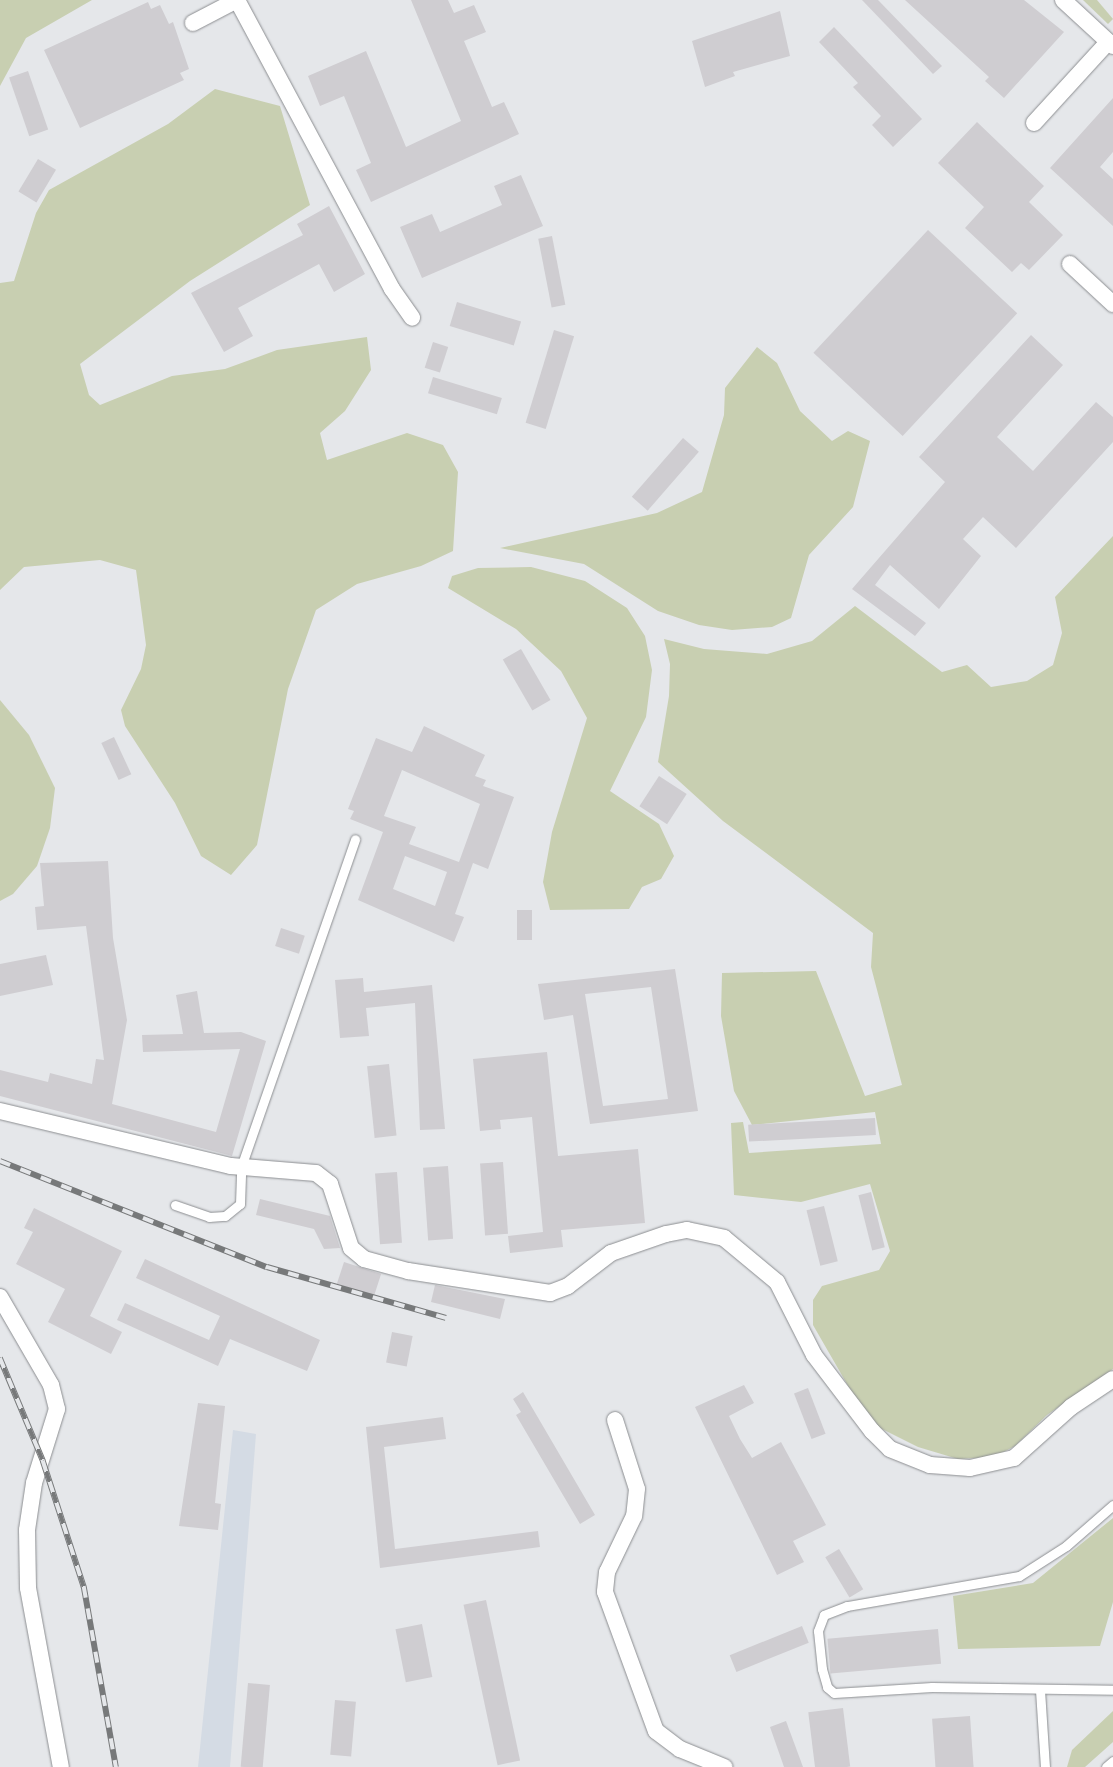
<!DOCTYPE html>
<style>
body{margin:0}
#map{position:relative;width:1113px;height:1767px;overflow:hidden;background:#e5e7ea;font-family:"DejaVu Sans",sans-serif}
div>[style]{position:absolute}
[style*='--x']{left:calc(var(--x)*1px);top:calc(var(--y)*1px);width:calc(var(--w)*1px);rotate:calc(var(--a)*1deg)}
.built>*{inset:0;background:#d4dbe4}
.green>*{inset:0;background:#c8cfb1}
.building>*{inset:0;background:#cfcdd1;transform-origin:0 0}
.roads{filter:drop-shadow(0 0 1px #8c8e91) drop-shadow(0 0 1px #8c8e91)}
.service>*{height:9px;margin:-4.5px;padding:0 4.5px;transform-origin:4.5px;border-radius:4.5px;background:#fff}
.minor>*{height:16px;margin:-8px;padding:0 8px;transform-origin:8px;border-radius:8px;background:#fff}
.rail>*{height:5.5px;margin-top:-2.75px;transform-origin:0;background:repeating-linear-gradient(90deg,#e5e7ea 0 11px,#77797a 0 22px);box-sizing:border-box;border-block:1px solid #77797a}
span{translate:-50% -50%;white-space:nowrap;text-align:center;line-height:1.15;-webkit-text-stroke:5px #e5e7ea;paint-order:stroke}
</style>
<div id="map">
<div class="built">
<i style="clip-path:polygon(233px 1430px,256px 1434px,230px 1767px,198px 1767px)"></i>
</div>
<div class="green">
<i style="clip-path:polygon(0 0,92px 0,26px 38px,0 86px)"></i>
<i style="clip-path:polygon(1083px 0,1097px 0,1113px 19px,1108px 24px)"></i>
<i style="clip-path:polygon(215px 89px,280px 106px,310px 205px,190px 281px,80px 364px,89px 395px,100px 405px,172px 376px,225px 369px,277px 350px,367px 337px,371px 370px,345px 411px,320px 433px,327px 460px,407px 433px,443px 445px,458px 472px,453px 551px,421px 566px,357px 584px,316px 610px,288px 689px,257px 845px,231px 875px,201px 856px,175px 803px,125px 726px,121px 710px,141px 669px,146px 645px,136px 570px,100px 560px,24px 567px,0 590px,0 283px,14px 281px,36px 213px,49px 190px,168px 124px)"></i>
<i style="clip-path:polygon(757px 347px,777px 363px,800px 411px,832px 441px,848px 431px,870px 441px,853px 507px,809px 555px,791px 618px,772px 627px,732px 630px,699px 625px,658px 611px,584px 564px,500px 548px,657px 513px,702px 492px,724px 415px,725px 388px)"></i>
<i style="clip-path:polygon(1113px 536px,1113px 1369px,1047px 1415px,1015px 1446px,994px 1457px,958px 1459px,918px 1447px,880px 1428px,851px 1391px,813px 1325px,813px 1300px,822px 1286px,879px 1270px,890px 1251px,870px 1184px,801px 1202px,734px 1195px,731px 1123px,743px 1122px,749px 1153px,881px 1144px,875px 1112px,752px 1125px,734px 1091px,721px 1016px,722px 973px,816px 971px,865px 1096px,902px 1085px,871px 967px,873px 933px,723px 821px,658px 762px,669px 696px,670px 664px,664px 639px,704px 649px,767px 654px,812px 641px,855px 606px,942px 672px,967px 665px,991px 687px,1027px 681px,1053px 665px,1062px 633px,1055px 597px)"></i>
<i style="clip-path:polygon(531px 567px,585px 581px,627px 608px,645px 636px,652px 670px,646px 717px,610px 791px,659px 824px,674px 856px,661px 879px,642px 887px,629px 909px,550px 910px,543px 882px,552px 832px,587px 718px,561px 671px,516px 629px,448px 588px,452px 576px,478px 568px)"></i>
<i style="clip-path:polygon(0 700px,29px 735px,55px 788px,50px 828px,37px 866px,13px 894px,0 901px)"></i>
<i style="clip-path:polygon(1113px 1518px,1113px 1602px,1100px 1646px,958px 1649px,953px 1596px,1033px 1583px)"></i>
<i style="clip-path:polygon(1113px 1711px,1113px 1742px,1085px 1767px,1067px 1767px,1072px 1750px)"></i>
</div>
<div class="building">
<i style="clip-path:polygon(411px 0,448px 0,454px 13px,474px 5px,486px 32px,464px 41px,492px 107px,504px 102px,519px 134px,371px 202px,356px 170px,371px 163px,344px 96px,320px 106px,308px 76px,366px 51px,406px 147px,461px 121px)"></i>
<i style="clip-path:polygon(862px 0,878px 0,942px 66px,933px 74px)"></i>
<i style="clip-path:polygon(905px 0,1024px 0,1064px 32px,1004px 98px,985px 81px,989px 77px)"></i>
<i style="clip-path:polygon(148px 2px,151px 9px,160px 5px,169px 24px,173px 22px,189px 69px,180px 73px,184px 80px,80px 128px,44px 50px)"></i>
<i style="clip-path:polygon(780px 11px,790px 56px,733px 72px,735px 76px,705px 87px,692px 41px)"></i>
<i style="clip-path:polygon(834px 27px,922px 119px,893px 147px,872px 125px,881px 116px,853px 87px,858px 83px,819px 42px)"></i>
<i style="left:28px;top:71px;width:62px;height:20px;rotate:71deg"></i>
<i style="clip-path:polygon(1113px 98px,1113px 152px,1100px 167px,1113px 179px,1113px 226px,1050px 168px)"></i>
<i style="clip-path:polygon(977px 122px,1044px 186px,1029px 202px,1063px 235px,1029px 270px,1021px 263px,1012px 272px,965px 228px,984px 207px,938px 163px)"></i>
<i style="left:38px;top:159px;width:21px;height:38px;rotate:31deg"></i>
<i style="clip-path:polygon(521px 175px,543px 226px,422px 278px,400px 227px,432px 214px,440px 232px,502px 205px,494px 186px)"></i>
<i style="clip-path:polygon(329px 206px,365px 274px,334px 292px,319px 264px,238px 308px,253px 336px,224px 352px,191px 293px,303px 235px,297px 224px)"></i>
<i style="left:928px;top:230px;width:122px;height:168px;rotate:43deg"></i>
<i style="left:552px;top:236px;width:70px;height:14px;rotate:79deg"></i>
<i style="left:457px;top:302px;width:67px;height:25px;rotate:17deg"></i>
<i style="left:554px;top:330px;width:21px;height:97px;rotate:17deg"></i>
<i style="clip-path:polygon(1031px 335px,1063px 365px,997px 437px,1033px 471px,1096px 402px,1113px 417px,1113px 442px,1016px 548px,983px 517px,963px 539px,981px 556px,939px 609px,890px 565px,875px 585px,926px 623px,915px 636px,852px 589px,945px 482px,919px 457px)"></i>
<i style="left:433px;top:342px;width:16px;height:27px;rotate:18deg"></i>
<i style="left:433px;top:377px;width:72px;height:17px;rotate:17deg"></i>
<i style="left:683px;top:438px;width:21px;height:78px;rotate:41deg"></i>
<i style="left:521px;top:649px;width:59px;height:21px;rotate:60deg"></i>
<i style="clip-path:polygon(evenodd,424px 726px,485px 755px,475px 776px,486px 780px,483px 786px,514px 797px,488px 869px,473px 863px,455px 914px,464px 917px,454px 942px,358px 900px,383px 832px,350px 819px,354px 811px,348px 809px,376px 738px,412px 752px,424px 726px,402px 770px,480px 804px,459px 862px,409px 844px,416px 827px,384px 816px,402px 770px,424px 726px,405px 856px,447px 872px,435px 906px,393px 889px,405px 856px)"></i>
<i style="left:114px;top:737px;width:41px;height:14px;rotate:65deg"></i>
<i style="left:659px;top:776px;width:33px;height:36px;rotate:33deg"></i>
<i style="clip-path:polygon(108px 861px,113px 938px,127px 1020px,112px 1104px,216px 1132px,240px 1049px,143px 1052px,142px 1035px,183px 1034px,176px 995px,197px 991px,204px 1033px,241px 1032px,266px 1041px,232px 1156px,0 1096px,0 1070px,48px 1082px,50px 1073px,92px 1084px,96px 1059px,104px 1060px,86px 926px,37px 930px,35px 907px,44px 906px,40px 863px)"></i>
<i style="left:517px;top:910px;width:15px;height:30px"></i>
<i style="left:281px;top:928px;width:25px;height:19px;rotate:18deg"></i>
<i style="clip-path:polygon(46px 955px,53px 985px,0 996px,0 964px)"></i>
<i style="clip-path:polygon(evenodd,675px 969px,698px 1111px,590px 1124px,573px 1015px,544px 1020px,538px 984px,675px 969px,651px 987px,668px 1099px,603px 1106px,585px 994px,651px 987px)"></i>
<i style="clip-path:polygon(363px 978px,364px 992px,432px 985px,445px 1129px,420px 1130px,415px 1003px,366px 1008px,369px 1036px,340px 1038px,335px 980px)"></i>
<i style="clip-path:polygon(547px 1052px,558px 1156px,638px 1149px,645px 1223px,561px 1230px,563px 1247px,510px 1253px,508px 1236px,543px 1232px,532px 1117px,500px 1120px,501px 1129px,480px 1131px,473px 1059px)"></i>
<i style="left:389px;top:1064px;width:72px;height:22px;rotate:84deg"></i>
<i style="left:875px;top:1118px;width:17px;height:127px;rotate:87deg"></i>
<i style="left:503px;top:1162px;width:72px;height:23px;rotate:86deg"></i>
<i style="left:448px;top:1166px;width:73px;height:25px;rotate:86deg"></i>
<i style="left:397px;top:1172px;width:71px;height:22px;rotate:86deg"></i>
<i style="left:871px;top:1192px;width:57px;height:13px;rotate:76deg"></i>
<i style="clip-path:polygon(260px 1199px,330px 1216px,340px 1248px,324px 1249px,314px 1229px,256px 1215px)"></i>
<i style="left:824px;top:1206px;width:57px;height:18px;rotate:76deg"></i>
<i style="clip-path:polygon(34px 1208px,122px 1251px,90px 1316px,122px 1332px,111px 1354px,48px 1322px,65px 1289px,16px 1264px,33px 1232px,24px 1228px)"></i>
<i style="clip-path:polygon(145px 1259px,320px 1340px,307px 1371px,230px 1339px,218px 1366px,117px 1320px,125px 1303px,209px 1340px,220px 1316px,136px 1278px)"></i>
<i style="left:344px;top:1262px;width:39px;height:23px;rotate:18deg"></i>
<i style="clip-path:polygon(435px 1285px,505px 1299px,500px 1319px,431px 1302px)"></i>
<i style="left:392px;top:1332px;width:21px;height:31px;rotate:11deg"></i>
<i style="clip-path:polygon(744px 1385px,754px 1403px,729px 1416px,740px 1439px,752px 1458px,781px 1442px,826px 1525px,793px 1541px,804px 1562px,777px 1575px,695px 1407px)"></i>
<i style="left:808px;top:1388px;width:49px;height:15px;rotate:69deg"></i>
<i style="clip-path:polygon(523px 1392px,595px 1515px,580px 1524px,516px 1415px,521px 1412px,513px 1399px)"></i>
<i style="clip-path:polygon(198px 1403px,225px 1406px,215px 1503px,221px 1504px,218px 1530px,179px 1526px)"></i>
<i style="clip-path:polygon(443px 1417px,446px 1439px,384px 1447px,395px 1549px,538px 1531px,540px 1547px,380px 1568px,366px 1427px)"></i>
<i style="left:839px;top:1549px;width:47px;height:16px;rotate:59deg"></i>
<i style="left:486px;top:1600px;width:164px;height:23px;rotate:78deg"></i>
<i style="left:422px;top:1624px;width:54px;height:27px;rotate:79deg"></i>
<i style="left:802px;top:1626px;width:18px;height:78px;rotate:68deg"></i>
<i style="left:938px;top:1629px;width:35px;height:111px;rotate:85deg"></i>
<i style="left:248px;top:1683px;width:22px;height:84px;rotate:5deg"></i>
<i style="left:335px;top:1700px;width:21px;height:55px;rotate:5deg"></i>
<i style="left:843px;top:1708px;width:59px;height:35px;rotate:83deg"></i>
<i style="left:970px;top:1716px;width:51px;height:38px;rotate:86deg"></i>
<i style="clip-path:polygon(786px 1721px,803px 1767px,784px 1767px,770px 1727px)"></i>
</div>
<div class="roads">
<div class="service">
<i style="--x:175;--y:1205;--w:36;--a:19"></i>
<i style="--x:209;--y:1217;--w:16;--a:-4"></i>
<i style="--x:225;--y:1216;--w:19;--a:-39"></i>
<i style="--x:240;--y:1204;--w:37;--a:-88"></i>
<i style="--x:241;--y:1167;--w:347;--a:-70.8"></i>
<i style="--x:1113;--y:1505;--w:62;--a:138.9"></i>
<i style="--x:1066;--y:1546;--w:56;--a:147.4"></i>
<i style="--x:1019;--y:1576;--w:175;--a:170.1"></i>
<i style="--x:847;--y:1606;--w:25;--a:159"></i>
<i style="--x:824;--y:1615;--w:17;--a:111"></i>
<i style="--x:818;--y:1631;--w:38;--a:84"></i>
<i style="--x:822;--y:1669;--w:19;--a:74"></i>
<i style="--x:827;--y:1687;--w:9;--a:41"></i>
<i style="--x:834;--y:1693;--w:98;--a:-3.5"></i>
<i style="--x:932;--y:1687;--w:181;--a:0.9"></i>
<i style="--x:1040;--y:1690;--w:77;--a:86.3"></i>
<i style="--x:1106;--y:1767;--w:9;--a:-41"></i>
</div>
<div class="minor">
<i style="--x:237;--y:0;--w:328;--a:61.8"></i>
<i style="--x:392;--y:289;--w:35;--a:55"></i>
<i style="--x:1063;--y:0;--w:68;--a:42.6"></i>
<i style="--x:193;--y:23;--w:50;--a:-27.6"></i>
<i style="--x:1034;--y:123;--w:110;--a:-47.6"></i>
<i style="--x:1070;--y:264;--w:59;--a:42.9"></i>
<i style="--x:0;--y:1111;--w:237;--a:13.4"></i>
<i style="--x:231;--y:1166;--w:85;--a:4.7"></i>
<i style="--x:316;--y:1173;--w:18;--a:38"></i>
<i style="--x:330;--y:1184;--w:67;--a:71.8"></i>
<i style="--x:351;--y:1248;--w:17;--a:40"></i>
<i style="--x:364;--y:1259;--w:46;--a:15.3"></i>
<i style="--x:408;--y:1271;--w:144;--a:8.8"></i>
<i style="--x:550;--y:1293;--w:19;--a:-21"></i>
<i style="--x:568;--y:1286;--w:54;--a:-37.5"></i>
<i style="--x:611;--y:1253;--w:58;--a:-19.1"></i>
<i style="--x:666;--y:1234;--w:21;--a:-11"></i>
<i style="--x:687;--y:1230;--w:38;--a:12"></i>
<i style="--x:724;--y:1238;--w:69;--a:39.7"></i>
<i style="--x:777;--y:1282;--w:82;--a:63.1"></i>
<i style="--x:814;--y:1355;--w:96;--a:52.7"></i>
<i style="--x:872;--y:1431;--w:25;--a:45"></i>
<i style="--x:890;--y:1449;--w:43;--a:21.8"></i>
<i style="--x:930;--y:1465;--w:40;--a:4.3"></i>
<i style="--x:970;--y:1468;--w:45;--a:-12.8"></i>
<i style="--x:1014;--y:1458;--w:76;--a:-41.8"></i>
<i style="--x:1071;--y:1407;--w:50;--a:-33.7"></i>
<i style="--x:0;--y:1297;--w:102;--a:59.9"></i>
<i style="--x:51;--y:1385;--w:25;--a:76"></i>
<i style="--x:57;--y:1409;--w:77;--a:107.3"></i>
<i style="--x:34;--y:1483;--w:48;--a:98.5"></i>
<i style="--x:27;--y:1530;--w:58;--a:89"></i>
<i style="--x:28;--y:1588;--w:182;--a:79.6"></i>
<i style="--x:615;--y:1420;--w:72;--a:72.3"></i>
<i style="--x:637;--y:1489;--w:27;--a:96"></i>
<i style="--x:634;--y:1516;--w:62;--a:115.7"></i>
<i style="--x:607;--y:1572;--w:20;--a:96"></i>
<i style="--x:605;--y:1592;--w:148;--a:69.9"></i>
<i style="--x:656;--y:1731;--w:30;--a:37"></i>
<i style="--x:680;--y:1749;--w:48;--a:22.2"></i>
</div>
</div>
<div class="rail">
<i style="--x:0;--y:1161;--w:287;--a:21.7"></i>
<i style="--x:267;--y:1267;--w:186;--a:15.9"></i>
<i style="--x:0;--y:1358;--w:112;--a:67.3"></i>
<i style="--x:43;--y:1461;--w:133;--a:72"></i>
<i style="--x:84;--y:1587;--w:183;--a:79.9"></i>
</div>
</div>
